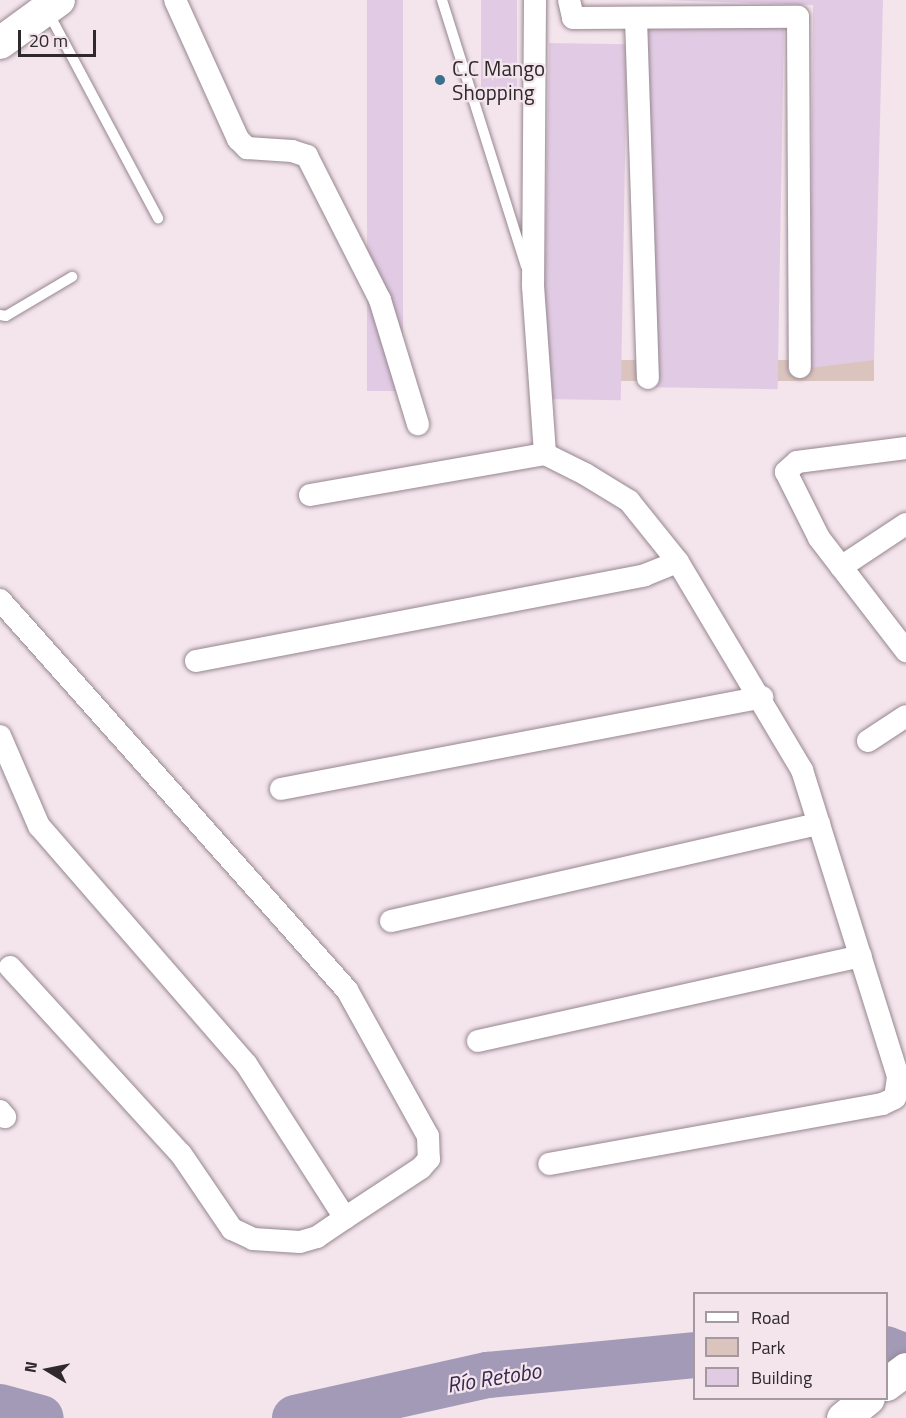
<!DOCTYPE html>
<meta charset="utf-8">
<style>
body{margin:0}
#map{position:relative;width:906px;height:1418px;overflow:hidden;background:#f4e4ec;font-family:"Titillium Web",sans-serif}
div>[style]{position:absolute}
[style*='--x']{left:calc(var(--x)*1px);top:calc(var(--y)*1px);width:calc(var(--w)*1px);rotate:calc(var(--a)*1deg)}
.green>*{inset:0;background:#dbc3be;transform-origin:0 0}
.river>*{height:46px;margin:-23px;padding:0 23px;transform-origin:23px;border-radius:23px;background:#a29ab6}
.building>*{inset:0;background:#e1cbe4;transform-origin:0 0}
.roads{filter:drop-shadow(0 0 2px #96878f) drop-shadow(0 0 2px #96878f)}
.lane>*{height:10px;margin:-5px;padding:0 5px;transform-origin:5px;border-radius:5px;background:#fff}
.street>*{height:22px;margin:-11px;padding:0 11px;transform-origin:11px;border-radius:11px;background:#fff}
.secondary>*{height:32px;margin:-16px;padding:0 16px;transform-origin:16px;border-radius:16px;background:#fff}
.highway>*{height:33px;margin:-16.5px;padding:0 16.5px;transform-origin:16.5px;border-radius:16.5px;background:#fff}
.dots>*{width:16px;height:16px;translate:-50% -50%;box-sizing:border-box;border:3px solid #f4e4ec;border-radius:50%}
span{translate:-50% -50%;white-space:nowrap;text-align:center;line-height:1.15;-webkit-text-stroke:4.5px #f4e4ec;paint-order:stroke}
.poi-label{font-size:21px;color:#2f292c}
.left{translate:0 -50%;text-align:left}
.water-label{font-size:22px;color:#372850;font-style:italic}
.legend{position:absolute;left:693px;top:1292px;width:195px;height:108px;box-sizing:border-box;background:#f4e4ec;border:2px solid #a5999f;margin:0;padding:8px 10px;list-style:none;font-size:18px;color:#2f292c}
.legend li{display:flex;align-items:center;gap:12px;height:30px}
.legend b{width:30px;border:2px solid #a5999f}
.north{position:absolute;left:18px;top:1340px;width:60px;height:60px;-webkit-text-stroke:4px #f4e4ec;paint-order:stroke;rotate:280deg;font-size:16px;font-weight:700;line-height:24px;text-align:center;color:#2f292c}
.north::after{content:'';display:block;margin:auto;width:21px;height:27px;background:#2f292c;clip-path:polygon(50% 0,100% 100%,50% 72%,0 100%)}
.scale{position:absolute;left:18px;top:30px;width:78px;height:27px;box-sizing:border-box;border:3px solid #2f292c;border-top:0;padding-left:8px;font-size:18px;line-height:21px;white-space:nowrap;color:#2f292c;-webkit-text-stroke:4px #f4e4ec;paint-order:stroke}
</style>
<div id="map">
<div class="green">
<i style="left:874px;top:360px;width:21px;height:324px;rotate:90deg"></i>
</div>
<div class="river">
<i style="--x:886;--y:1349;--w:22;--a:22"></i>
<i style="--x:0;--y:1407;--w:42;--a:15"></i>
<i style="--x:295;--y:1418;--w:198;--a:-12.6"></i>
<i style="--x:488;--y:1375;--w:207;--a:-5.5"></i>
</div>
<div class="building">
<i style="left:367px;top:0;width:36px;height:391px"></i>
<i style="left:481px;top:0;width:36px;height:100px"></i>
<i style="clip-path:polygon(662px 0,883px 0,874px 360px,810px 368px,813px 5px)"></i>
<i style="left:648px;top:22px;width:136px;height:365px;rotate:1deg"></i>
<i style="left:549px;top:43px;width:78px;height:356px;rotate:1deg"></i>
</div>
<div class="roads">
<div class="lane">
<i style="--x:442;--y:0;--w:279;--a:72.5"></i>
<i style="--x:48;--y:12;--w:234;--a:61.9"></i>
<i style="--x:0;--y:315;--w:6;--a:9"></i>
<i style="--x:6;--y:316;--w:77;--a:-30.6"></i>
</div>
<div class="street">
<i style="--x:175;--y:0;--w:153;--a:65.6"></i>
<i style="--x:238;--y:139;--w:13;--a:45"></i>
<i style="--x:247;--y:148;--w:45;--a:3.8"></i>
<i style="--x:292;--y:151;--w:16;--a:18"></i>
<i style="--x:307;--y:156;--w:161;--a:63.1"></i>
<i style="--x:380;--y:300;--w:130;--a:73"></i>
<i style="--x:535;--y:0;--w:286;--a:90.4"></i>
<i style="--x:533;--y:286;--w:168;--a:85.9"></i>
<i style="--x:569;--y:0;--w:18;--a:77"></i>
<i style="--x:573;--y:18;--w:225;--a:-0.3"></i>
<i style="--x:798;--y:17;--w:350;--a:89.7"></i>
<i style="--x:636;--y:19;--w:359;--a:88.1"></i>
<i style="--x:906;--y:448;--w:110;--a:172.7"></i>
<i style="--x:797;--y:462;--w:15;--a:138"></i>
<i style="--x:786;--y:472;--w:74;--a:63.4"></i>
<i style="--x:819;--y:538;--w:143;--a:52.4"></i>
<i style="--x:310;--y:495;--w:239;--a:-9.9"></i>
<i style="--x:545;--y:454;--w:45;--a:26.6"></i>
<i style="--x:585;--y:474;--w:52;--a:31.5"></i>
<i style="--x:629;--y:501;--w:78;--a:51.2"></i>
<i style="--x:678;--y:562;--w:242;--a:59.2"></i>
<i style="--x:802;--y:770;--w:322;--a:72.6"></i>
<i style="--x:898;--y:1077;--w:21;--a:98"></i>
<i style="--x:895;--y:1098;--w:14;--a:155"></i>
<i style="--x:882;--y:1104;--w:338;--a:169.8"></i>
<i style="--x:841;--y:567;--w:78;--a:-33.5"></i>
<i style="--x:0;--y:600;--w:522;--a:48.34"></i>
<i style="--x:347;--y:990;--w:167;--a:61"></i>
<i style="--x:428;--y:1136;--w:23;--a:88"></i>
<i style="--x:429;--y:1159;--w:12;--a:132"></i>
<i style="--x:421;--y:1168;--w:91;--a:146.7"></i>
<i style="--x:345;--y:1218;--w:183;--a:-122.7"></i>
<i style="--x:246;--y:1064;--w:315;--a:-131"></i>
<i style="--x:39;--y:826;--w:98;--a:-113.4"></i>
<i style="--x:196;--y:661;--w:457;--a:-10.8"></i>
<i style="--x:645;--y:575;--w:35;--a:-22"></i>
<i style="--x:868;--y:741;--w:45;--a:-33.3"></i>
<i style="--x:281;--y:789;--w:490;--a:-10.8"></i>
<i style="--x:391;--y:921;--w:439;--a:-12.8"></i>
<i style="--x:10;--y:967;--w:253;--a:47.6"></i>
<i style="--x:181;--y:1154;--w:91;--a:55.8"></i>
<i style="--x:232;--y:1229;--w:23;--a:25"></i>
<i style="--x:253;--y:1239;--w:47;--a:3.7"></i>
<i style="--x:300;--y:1242;--w:18;--a:-16"></i>
<i style="--x:317;--y:1237;--w:34;--a:-34"></i>
<i style="--x:478;--y:1041;--w:392;--a:-12.5"></i>
<i style="--x:0;--y:1111;--w:8;--a:50"></i>
</div>
<div class="secondary">
<i style="--x:0;--y:43;--w:73;--a:-36.1"></i>
</div>
<div class="highway">
<i style="--x:886;--y:1384;--w:25;--a:-37"></i>
<i style="--x:843;--y:1418;--w:32;--a:-39"></i>
</div>
</div>
<div class="dots">
<i style="left:440px;top:80px;background:#39708b"></i>
</div>
<div class="poi-label">
<span class="left" style="left:452px;top:80px">C.C Mango<br>Shopping</span>
</div>
<div class="water-label">
<span style="left:494px;top:1378px;rotate:-9deg">Río Retobo</span>
</div>
<ul class="legend">
<li><b style="height:8px;background:#fff"></b>Road</li>
<li><b style="height:16px;background:#dbc3be"></b>Park</li>
<li><b style="height:16px;background:#e1cbe4"></b>Building</li>
</ul>
<div class="north">N</div>
<div class="scale">20 m</div>
</div>
